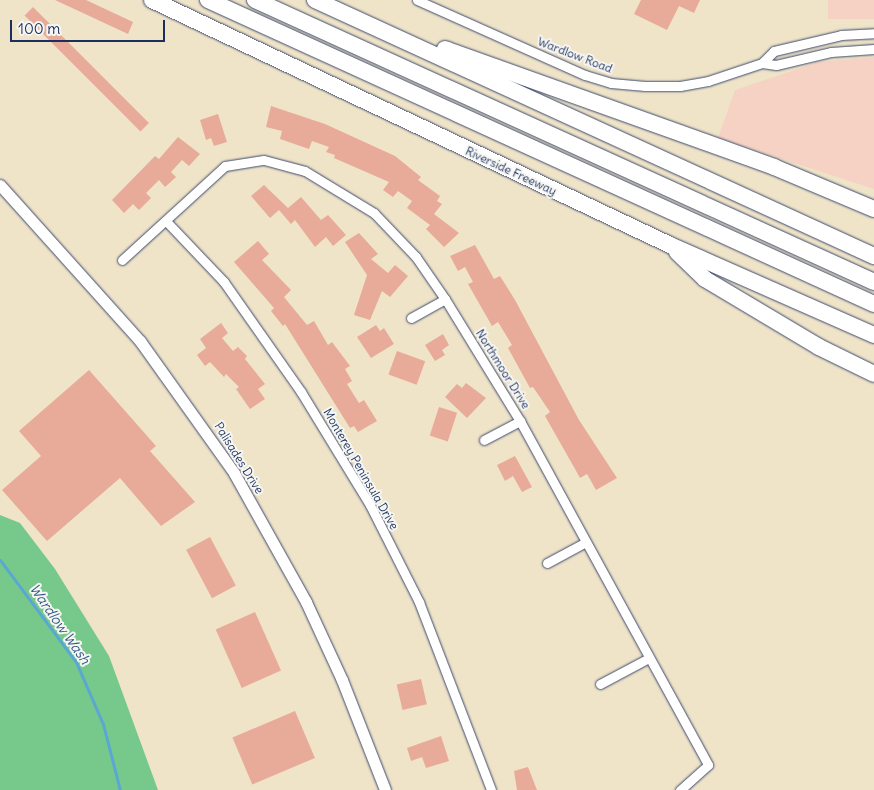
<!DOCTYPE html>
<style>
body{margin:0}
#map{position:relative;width:874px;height:790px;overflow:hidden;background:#efe3c8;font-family:Delius,sans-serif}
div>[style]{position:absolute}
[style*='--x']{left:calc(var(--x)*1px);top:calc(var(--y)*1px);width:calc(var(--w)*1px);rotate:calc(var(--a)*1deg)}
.built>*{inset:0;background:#f6d2c4;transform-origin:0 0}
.green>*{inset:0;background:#77c98b}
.stream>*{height:3px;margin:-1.5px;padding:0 1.5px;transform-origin:1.5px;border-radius:1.5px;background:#5ba7d3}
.building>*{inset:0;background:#e9ab99;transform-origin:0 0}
.roads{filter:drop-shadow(0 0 1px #3b4a6e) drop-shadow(0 0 1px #3b4a6e)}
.minor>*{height:9px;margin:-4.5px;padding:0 4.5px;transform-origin:4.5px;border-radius:4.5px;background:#fff}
.tertiary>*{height:11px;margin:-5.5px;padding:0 5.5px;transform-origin:5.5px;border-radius:5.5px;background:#fff}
.motorway>*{height:16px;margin:-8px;padding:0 8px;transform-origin:8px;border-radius:8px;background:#fff}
span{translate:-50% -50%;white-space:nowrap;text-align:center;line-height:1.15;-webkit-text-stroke:4px #f6f6f2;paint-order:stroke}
.street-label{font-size:12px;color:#1b2f5e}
.water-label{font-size:14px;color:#315987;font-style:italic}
.scale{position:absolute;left:10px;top:20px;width:155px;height:22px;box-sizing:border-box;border:2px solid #1b2f5e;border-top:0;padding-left:6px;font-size:15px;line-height:18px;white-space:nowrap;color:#1b2f5e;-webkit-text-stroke:4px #f6f6f2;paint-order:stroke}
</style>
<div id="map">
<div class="built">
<i style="left:828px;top:0;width:46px;height:19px"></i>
<i style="clip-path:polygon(874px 57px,874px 189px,718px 138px,735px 90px,818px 62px)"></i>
</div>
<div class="green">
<i style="clip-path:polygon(0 515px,20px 523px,55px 569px,109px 656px,158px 790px,0 790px)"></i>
</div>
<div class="stream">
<i style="--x:0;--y:560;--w:127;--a:53.3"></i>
<i style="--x:76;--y:662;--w:68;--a:66.5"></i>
<i style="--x:103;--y:724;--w:68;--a:75.6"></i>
</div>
<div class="building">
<i style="clip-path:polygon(55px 0,86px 0,133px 22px,128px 34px)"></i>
<i style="clip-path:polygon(641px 0,700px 0,694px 13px,679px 6px,667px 30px,634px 14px)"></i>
<i style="left:33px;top:7px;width:164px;height:12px;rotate:45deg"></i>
<i style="clip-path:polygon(271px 106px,325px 124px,395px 156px,421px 177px,418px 180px,440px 196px,437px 201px,442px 204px,434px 214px,459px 233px,444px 247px,426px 229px,430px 225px,407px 208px,412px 201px,398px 191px,393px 197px,383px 190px,389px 182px,334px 158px,335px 155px,326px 152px,329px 147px,312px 141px,309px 149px,280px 139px,282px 131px,266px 127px)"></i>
<i style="clip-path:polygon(218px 114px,227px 142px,214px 146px,211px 138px,206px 140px,200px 120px)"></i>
<i style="clip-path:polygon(178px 137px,200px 154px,189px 166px,182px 160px,171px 172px,176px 177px,165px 187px,159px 180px,146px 193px,151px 198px,139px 210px,133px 204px,124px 213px,112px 200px,155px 156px,159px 159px)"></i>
<i style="clip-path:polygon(264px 185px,288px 208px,301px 197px,321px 220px,328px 215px,346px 235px,333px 246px,326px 237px,315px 247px,295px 220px,291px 224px,279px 210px,270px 218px,251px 196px)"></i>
<i style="clip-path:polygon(359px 233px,378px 254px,371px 259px,388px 273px,395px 265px,408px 276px,390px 297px,382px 291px,370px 320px,354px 315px,367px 275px,345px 242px)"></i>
<i style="clip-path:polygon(258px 241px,269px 254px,262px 260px,291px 290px,284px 297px,307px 325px,314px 321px,328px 345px,332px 342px,350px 366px,345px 369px,352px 381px,347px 384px,359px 403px,364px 400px,377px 421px,358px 432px,354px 426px,350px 428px,285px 324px,283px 326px,271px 311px,274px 308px,234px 262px)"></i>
<i style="clip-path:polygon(475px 245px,494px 279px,500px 276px,515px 300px,579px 420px,617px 478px,596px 490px,587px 474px,580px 478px,575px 469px,545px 416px,550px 412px,533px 387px,530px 388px,508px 348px,512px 345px,498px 322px,492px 326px,468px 284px,473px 282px,465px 267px,458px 271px,450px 256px)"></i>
<i style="clip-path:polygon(221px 323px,228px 333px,222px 338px,233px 351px,238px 347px,247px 356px,245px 359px,265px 384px,258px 389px,265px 399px,250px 409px,236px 389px,239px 387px,226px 374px,224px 377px,210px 362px,205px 366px,197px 355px,206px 348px,200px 339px)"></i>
<i style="clip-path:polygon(376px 325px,380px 331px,384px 328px,394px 344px,371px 358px,357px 337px)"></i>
<i style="clip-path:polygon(443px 334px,449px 345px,442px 350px,445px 355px,435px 361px,425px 345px)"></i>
<i style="left:397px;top:351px;width:30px;height:25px;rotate:20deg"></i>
<i style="clip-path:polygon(89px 370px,156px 446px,150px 451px,195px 502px,161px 526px,120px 478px,47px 541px,2px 490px,41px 456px,19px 431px)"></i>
<i style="clip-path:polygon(466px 383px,486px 398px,467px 418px,445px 397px,457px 384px,462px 388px)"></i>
<i style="left:439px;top:407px;width:19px;height:30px;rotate:18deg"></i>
<i style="clip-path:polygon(515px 456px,532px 487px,522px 492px,513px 476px,505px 481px,497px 465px)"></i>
<i style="left:210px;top:537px;width:55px;height:27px;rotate:62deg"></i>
<i style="left:255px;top:612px;width:64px;height:43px;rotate:66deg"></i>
<i style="left:421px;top:679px;width:26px;height:25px;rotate:77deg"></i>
<i style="left:295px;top:711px;width:51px;height:68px;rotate:67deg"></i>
<i style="clip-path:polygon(441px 736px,449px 761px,426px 768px,422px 757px,411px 761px,407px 748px)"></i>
<i style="clip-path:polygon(528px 767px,537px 790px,517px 790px,514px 771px)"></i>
</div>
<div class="roads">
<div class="minor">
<i style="--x:417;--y:0;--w:184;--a:24.1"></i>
<i style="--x:585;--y:75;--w:27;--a:17"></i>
<i style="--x:611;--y:83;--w:34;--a:5"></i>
<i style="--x:645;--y:86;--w:35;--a:0"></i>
<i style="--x:680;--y:86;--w:28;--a:-10"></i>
<i style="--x:708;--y:81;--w:57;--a:-18.4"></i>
<i style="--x:762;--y:63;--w:17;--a:-45"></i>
<i style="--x:774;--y:51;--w:69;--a:-13.4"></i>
<i style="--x:841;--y:35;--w:33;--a:-3"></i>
<i style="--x:762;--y:63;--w:14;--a:8"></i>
<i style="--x:776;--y:65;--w:57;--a:-13.3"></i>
<i style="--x:831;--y:52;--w:43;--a:-4"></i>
<i style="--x:166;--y:221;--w:84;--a:46.4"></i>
<i style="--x:224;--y:282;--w:134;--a:55"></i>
<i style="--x:301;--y:392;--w:132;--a:58.6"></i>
<i style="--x:370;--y:505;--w:109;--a:63.2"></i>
<i style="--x:419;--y:602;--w:201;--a:69"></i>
<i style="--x:122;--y:260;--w:139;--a:-42.4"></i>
<i style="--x:225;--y:166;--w:39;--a:-9"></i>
<i style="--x:264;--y:160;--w:42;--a:15"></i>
<i style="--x:305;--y:171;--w:81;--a:31.3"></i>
<i style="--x:374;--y:213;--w:61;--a:46.3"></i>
<i style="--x:416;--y:257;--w:51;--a:55.4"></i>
<i style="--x:445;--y:299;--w:143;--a:58.4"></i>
<i style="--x:520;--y:421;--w:392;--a:61.3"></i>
<i style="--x:708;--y:765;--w:38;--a:138"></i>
<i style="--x:411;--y:318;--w:39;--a:-29"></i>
<i style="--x:484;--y:440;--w:41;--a:-27.8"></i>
<i style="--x:547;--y:563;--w:44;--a:-28.3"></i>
<i style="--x:600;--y:684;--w:53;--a:-28"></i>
</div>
<div class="tertiary">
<i style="--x:0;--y:185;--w:210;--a:48.1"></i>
<i style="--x:140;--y:341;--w:162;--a:54.5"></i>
<i style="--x:234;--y:473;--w:148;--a:60.8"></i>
<i style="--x:306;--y:602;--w:86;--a:65.2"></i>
<i style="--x:342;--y:680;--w:118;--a:68.6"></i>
</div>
<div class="motorway">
<i style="--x:152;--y:0;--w:573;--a:25.31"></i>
<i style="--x:670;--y:245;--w:223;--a:23.8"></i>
<i style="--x:208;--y:0;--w:732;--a:24.53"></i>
<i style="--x:255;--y:0;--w:680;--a:24.49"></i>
<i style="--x:315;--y:0;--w:615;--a:24.61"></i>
<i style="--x:445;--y:49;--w:350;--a:19.7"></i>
<i style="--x:774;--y:167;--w:108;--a:22.8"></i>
<i style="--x:677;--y:252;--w:39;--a:44"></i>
<i style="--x:705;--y:279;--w:133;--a:30.8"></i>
<i style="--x:819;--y:347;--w:61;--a:26.1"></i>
</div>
</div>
<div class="street-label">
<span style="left:575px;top:55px;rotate:21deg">Wardlow Road</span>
<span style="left:511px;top:171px;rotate:25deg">Riverside Freeway</span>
<span style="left:503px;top:369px;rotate:58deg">Northmoor Drive</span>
<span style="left:239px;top:458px;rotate:58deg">Palisades Drive</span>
<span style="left:361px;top:469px;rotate:60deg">Monterey Peninsula Drive</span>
</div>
<div class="water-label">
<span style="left:60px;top:624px;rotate:55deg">Wardlow Wash</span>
</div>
<div class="scale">100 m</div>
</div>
